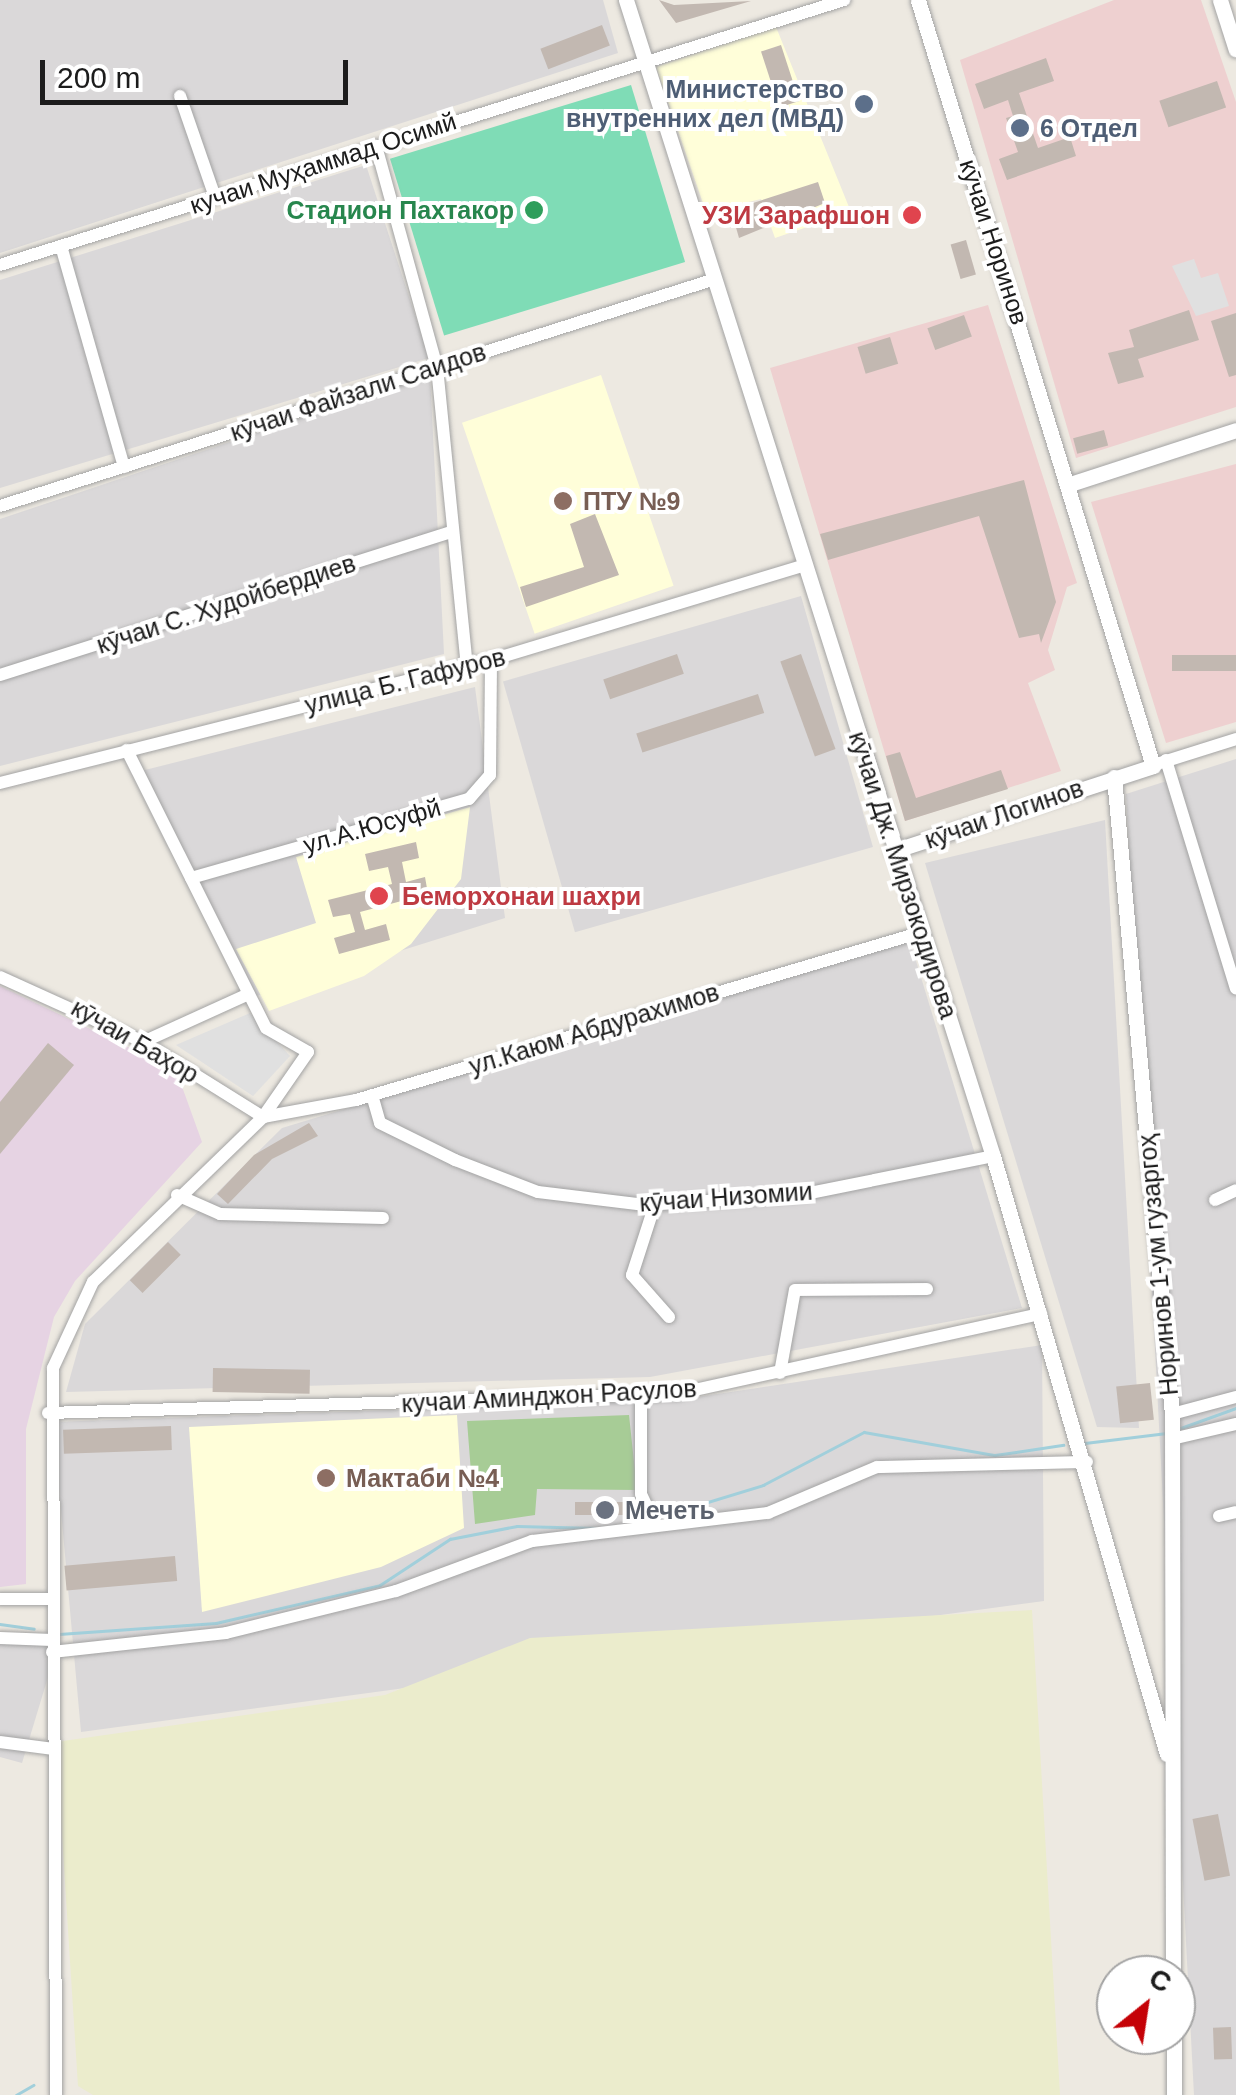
<!DOCTYPE html>
<meta charset="utf-8">
<style>
body{margin:0}
#map{position:relative;width:1236px;height:2095px;overflow:hidden;background:#ede9e1;font-family:Arial,sans-serif}
div>[style]{position:absolute}
[style*='--x']{left:calc(var(--x)*1px);top:calc(var(--y)*1px);width:calc(var(--w)*1px);rotate:calc(var(--a)*1deg)}
.residential>*{inset:0;background:#dad8d9;transform-origin:0 0}
.commercial>*{inset:0;background:#eed0d0}
.industrial>*{inset:0;background:#e6d3e3}
.education>*{inset:0;background:#fffed9;transform-origin:0 0}
.farmland>*{inset:0;background:#ebeccc}
.forest>*{inset:0;background:#a7cc96}
.pitch>*{inset:0;background:#7fdcb6;transform-origin:0 0}
.parking>*{inset:0;background:#e0e0e0}
.stream>*{height:2.5px;margin:-1.25px;padding:0 1.25px;transform-origin:1.25px;border-radius:1.25px;background:#a1cfdb}
.building>*{inset:0;background:#c2b8b1;transform-origin:0 0}
.roads{filter:drop-shadow(0 0 2px #a3a3a3) drop-shadow(0 0 2px #a3a3a3)}
.minor>*{height:12px;margin:-6px;padding:0 6px;transform-origin:6px;border-radius:6px;background:#fff}
.tertiary>*{height:15px;margin:-7.5px;padding:0 7.5px;transform-origin:7.5px;border-radius:7.5px;background:#fff}
.dots>*{width:28px;height:28px;translate:-50% -50%;box-sizing:border-box;border:5px solid #fff;border-radius:50%}
span{translate:-50% -50%;white-space:nowrap;text-align:center;line-height:1.15;-webkit-text-stroke:8px #fff;paint-order:stroke}
.service-label{font-size:25px;color:#4e5e75;font-weight:700}
.right{translate:-100% -50%;text-align:right}
.left{translate:0 -50%;text-align:left}
.street-label{font-size:25px;color:#1c1c1c}
.leisure-label{font-size:25px;color:#27864d;font-weight:700}
.health-label{font-size:25px;color:#be3a42;font-weight:700}
.education-label{font-size:25px;color:#785e54;font-weight:700}
.worship-label{font-size:25px;color:#5b616d;font-weight:700}
.north{position:absolute;left:1096px;top:1955px;width:100px;height:100px;box-sizing:border-box;background:#fff;border:2px solid #a4a4a4;border-radius:50%;rotate:30deg;font-size:28px;font-weight:700;line-height:40px;text-align:center;color:#1c1c1c}
.north::after{content:'';display:block;margin:auto;width:35px;height:45px;background:#c50207;clip-path:polygon(50% 0,100% 100%,50% 72%,0 100%)}
.scale{position:absolute;left:40px;top:60px;width:308px;height:45px;box-sizing:border-box;border:5px solid #1c1c1c;border-top:0;padding-left:12px;font-size:30px;line-height:35px;white-space:nowrap;color:#1c1c1c;-webkit-text-stroke:8px #fff;paint-order:stroke}
</style>
<div id="map">
<div class="residential">
<i style="clip-path:polygon(0 0,603px 0,618px 53px,0 253px)"></i>
<i style="clip-path:polygon(366px 165px,429px 358px,0 488px,0 280px)"></i>
<i style="clip-path:polygon(430px 375px,444px 654px,0 766px,0 519px)"></i>
<i style="left:801px;top:596px;width:261px;height:310px;rotate:74deg"></i>
<i style="clip-path:polygon(475px 687px,505px 918px,250px 998px,133px 773px)"></i>
<i style="clip-path:polygon(1236px 759px,1236px 2095px,1194px 2095px,1126px 794px)"></i>
<i style="clip-path:polygon(1105px 820px,1139px 1428px,1097px 1427px,925px 863px)"></i>
<i style="clip-path:polygon(909px 938px,1022px 1308px,650px 1377px,66px 1392px,85px 1324px,282px 1128px)"></i>
<i style="clip-path:polygon(1042px 1345px,1044px 1601px,81px 1732px,53px 1422px,677px 1400px)"></i>
<i style="clip-path:polygon(0 1635px,58px 1644px,22px 1763px,0 1757px)"></i>
</div>
<div class="commercial">
<i style="clip-path:polygon(1114px 0,1201px 0,1236px 102px,1236px 407px,1076px 458px,960px 60px)"></i>
<i style="clip-path:polygon(988px 305px,1077px 583px,1067px 587px,1048px 650px,1055px 670px,1028px 683px,1061px 771px,905px 821px,770px 368px)"></i>
<i style="clip-path:polygon(1236px 464px,1236px 722px,1166px 743px,1091px 502px)"></i>
</div>
<div class="industrial">
<i style="clip-path:polygon(0 986px,176px 1070px,202px 1142px,75px 1281px,54px 1317px,26px 1429px,26px 1584px,0 1587px)"></i>
</div>
<div class="education">
<i style="clip-path:polygon(776px 27px,851px 212px,775px 238px,761px 199px,706px 212px,656px 67px)"></i>
<i style="left:601px;top:375px;width:223px;height:147px;rotate:71deg"></i>
<i style="clip-path:polygon(470px 807px,461px 879px,411px 944px,364px 976px,269px 1011px,236px 949px,316px 923px,296px 857px)"></i>
<i style="clip-path:polygon(457px 1415px,464px 1528px,381px 1567px,202px 1612px,189px 1427px)"></i>
</div>
<div class="farmland">
<i style="clip-path:polygon(1032px 1610px,1060px 2095px,93px 2095px,78px 2086px,56px 1742px,385px 1695px,530px 1638px)"></i>
</div>
<div class="forest">
<i style="clip-path:polygon(629px 1415px,637px 1490px,537px 1489px,535px 1515px,475px 1524px,467px 1421px)"></i>
</div>
<div class="pitch">
<i style="left:631px;top:85px;width:185px;height:252px;rotate:73deg"></i>
</div>
<div class="parking">
<i style="clip-path:polygon(1194px 259px,1201px 278px,1218px 273px,1229px 306px,1196px 316px,1172px 266px)"></i>
<i style="clip-path:polygon(250px 1013px,290px 1056px,253px 1096px,176px 1045px)"></i>
</div>
<div class="stream">
<i style="--x:1178;--y:1429;--w:62;--a:-19.9"></i>
<i style="--x:1085;--y:1443;--w:82;--a:-7"></i>
<i style="--x:639;--y:1523;--w:130;--a:-17"></i>
<i style="--x:763;--y:1485;--w:114;--a:-27.7"></i>
<i style="--x:864;--y:1432;--w:133;--a:10"></i>
<i style="--x:995;--y:1455;--w:69;--a:-8.4"></i>
<i style="--x:0;--y:1624;--w:34;--a:8"></i>
<i style="--x:59;--y:1634;--w:157;--a:-4"></i>
<i style="--x:216;--y:1623;--w:168;--a:-13"></i>
<i style="--x:380;--y:1585;--w:84;--a:-33.3"></i>
<i style="--x:450;--y:1539;--w:68;--a:-11"></i>
<i style="--x:517;--y:1526;--w:80;--a:1.4"></i>
<i style="--x:16;--y:2095;--w:20;--a:-30"></i>
</div>
<div class="building">
<i style="clip-path:polygon(659px 0,674px 5px,751px 1px,676px 23px)"></i>
<i style="left:602px;top:25px;width:22px;height:66px;rotate:69deg"></i>
<i style="left:781px;top:45px;width:59px;height:21px;rotate:72deg"></i>
<i style="clip-path:polygon(1046px 58px,1054px 81px,1019px 93px,1038px 148px,1070px 137px,1076px 156px,1007px 180px,999px 159px,1018px 152px,1006px 118px,1013px 116px,1008px 100px,984px 109px,975px 84px)"></i>
<i style="left:1217px;top:81px;width:28px;height:61px;rotate:71deg"></i>
<i style="clip-path:polygon(818px 182px,825px 203px,739px 238px,731px 210px)"></i>
<i style="left:966px;top:240px;width:36px;height:16px;rotate:74deg"></i>
<i style="clip-path:polygon(1189px 310px,1199px 340px,1138px 359px,1144px 377px,1118px 384px,1108px 353px,1134px 347px,1129px 330px)"></i>
<i style="clip-path:polygon(1236px 313px,1236px 375px,1229px 377px,1211px 321px)"></i>
<i style="left:964px;top:315px;width:23px;height:39px;rotate:70deg"></i>
<i style="left:890px;top:337px;width:28px;height:34px;rotate:73deg"></i>
<i style="left:1104px;top:430px;width:16px;height:32px;rotate:75deg"></i>
<i style="clip-path:polygon(1024px 480px,1056px 602px,1041px 643px,1039px 634px,1019px 638px,979px 516px,828px 560px,820px 534px)"></i>
<i style="clip-path:polygon(595px 514px,619px 575px,526px 607px,520px 587px,584px 567px,570px 524px)"></i>
<i style="left:677px;top:654px;width:21px;height:78px;rotate:71deg"></i>
<i style="left:801px;top:654px;width:101px;height:22px;rotate:70deg"></i>
<i style="left:1236px;top:655px;width:16px;height:64px;rotate:90deg"></i>
<i style="left:758px;top:694px;width:20px;height:128px;rotate:72deg"></i>
<i style="clip-path:polygon(900px 752px,916px 798px,1001px 770px,1008px 789px,905px 821px,886px 756px)"></i>
<i style="clip-path:polygon(416px 842px,419px 858px,402px 862px,406px 882px,425px 877px,428px 894px,360px 912px,365px 930px,386px 924px,390px 940px,339px 954px,334px 938px,355px 932px,350px 914px,333px 917px,328px 900px,392px 884px,388px 867px,369px 871px,365px 854px)"></i>
<i style="clip-path:polygon(48px 1043px,74px 1065px,0 1154px,0 1102px)"></i>
<i style="clip-path:polygon(309px 1123px,318px 1136px,272px 1159px,228px 1204px,217px 1194px,254px 1155px)"></i>
<i style="left:168px;top:1242px;width:18px;height:54px;rotate:45deg"></i>
<i style="left:213px;top:1368px;width:97px;height:24px;rotate:1deg"></i>
<i style="left:1150px;top:1383px;width:37px;height:34px;rotate:84deg"></i>
<i style="left:171px;top:1426px;width:24px;height:108px;rotate:88deg"></i>
<i style="left:634px;top:1502px;width:13px;height:59px;rotate:90deg"></i>
<i style="left:175px;top:1556px;width:25px;height:111px;rotate:85deg"></i>
<i style="left:1218px;top:1814px;width:63px;height:26px;rotate:79deg"></i>
<i style="left:1231px;top:2027px;width:32px;height:18px;rotate:88deg"></i>
</div>
<div class="roads">
<div class="minor">
<i style="--x:180;--y:96;--w:107;--a:70.9"></i>
<i style="--x:376;--y:146;--w:229;--a:74.6"></i>
<i style="--x:437;--y:367;--w:300;--a:84.3"></i>
<i style="--x:61;--y:246;--w:230;--a:74.1"></i>
<i style="--x:0;--y:265;--w:885;--a:-17.43"></i>
<i style="--x:0;--y:506;--w:750;--a:-17.61"></i>
<i style="--x:0;--y:675;--w:474;--a:-17.6"></i>
<i style="--x:1166;--y:760;--w:239;--a:73"></i>
<i style="--x:1160;--y:763;--w:80;--a:-17.5"></i>
<i style="--x:0;--y:783;--w:517;--a:-14.12"></i>
<i style="--x:501;--y:657;--w:318;--a:-16.8"></i>
<i style="--x:191;--y:878;--w:289;--a:-15.9"></i>
<i style="--x:469;--y:799;--w:32;--a:-49"></i>
<i style="--x:490;--y:775;--w:115;--a:-89.5"></i>
<i style="--x:0;--y:977;--w:157;--a:24.4"></i>
<i style="--x:143;--y:1042;--w:142;--a:32"></i>
<i style="--x:263;--y:1117;--w:95;--a:-10.4"></i>
<i style="--x:356;--y:1100;--w:590;--a:-16.53"></i>
<i style="--x:143;--y:1042;--w:116;--a:-24.4"></i>
<i style="--x:372;--y:1095;--w:29;--a:74"></i>
<i style="--x:380;--y:1123;--w:84;--a:26.3"></i>
<i style="--x:455;--y:1160;--w:89;--a:21.1"></i>
<i style="--x:538;--y:1192;--w:108;--a:6.9"></i>
<i style="--x:645;--y:1205;--w:155;--a:-3.7"></i>
<i style="--x:800;--y:1195;--w:197;--a:-11.4"></i>
<i style="--x:177;--y:1195;--w:47;--a:23.8"></i>
<i style="--x:220;--y:1214;--w:163;--a:1.4"></i>
<i style="--x:1215;--y:1200;--w:23;--a:-25"></i>
<i style="--x:655;--y:1204;--w:75;--a:107.9"></i>
<i style="--x:632;--y:1275;--w:56;--a:48.6"></i>
<i style="--x:780;--y:1373;--w:84;--a:-79.8"></i>
<i style="--x:795;--y:1290;--w:132;--a:-0.4"></i>
<i style="--x:641;--y:1396;--w:98;--a:90"></i>
<i style="--x:641;--y:1494;--w:21;--a:65"></i>
<i style="--x:48;--y:1413;--w:628;--a:-1.73"></i>
<i style="--x:676;--y:1394;--w:374;--a:-12.4"></i>
<i style="--x:1172;--y:1414;--w:66;--a:-14.9"></i>
<i style="--x:1172;--y:1439;--w:66;--a:-13.2"></i>
<i style="--x:1219;--y:1516;--w:17;--a:-13"></i>
<i style="--x:0;--y:1599;--w:51;--a:0"></i>
<i style="--x:0;--y:1638;--w:52;--a:2.2"></i>
<i style="--x:52;--y:1652;--w:175;--a:-6.2"></i>
<i style="--x:226;--y:1633;--w:175;--a:-13.9"></i>
<i style="--x:396;--y:1591;--w:145;--a:-20.2"></i>
<i style="--x:532;--y:1541;--w:238;--a:-6.8"></i>
<i style="--x:768;--y:1513;--w:118;--a:-22.9"></i>
<i style="--x:877;--y:1467;--w:210;--a:-1.4"></i>
<i style="--x:0;--y:1742;--w:54;--a:7.4"></i>
<i style="--x:56;--y:2095;--w:727;--a:-90.24"></i>
<i style="--x:53;--y:1368;--w:95;--a:-65.1"></i>
<i style="--x:93;--y:1282;--w:237;--a:-44.1"></i>
<i style="--x:263;--y:1117;--w:79;--a:-55.3"></i>
<i style="--x:308;--y:1052;--w:48;--a:-150.3"></i>
<i style="--x:266;--y:1028;--w:311;--a:-116.6"></i>
</div>
<div class="tertiary">
<i style="--x:626;--y:0;--w:1213;--a:72.39"></i>
<i style="--x:993;--y:1156;--w:623;--a:73.78"></i>
<i style="--x:1220;--y:0;--w:52;--a:72.3"></i>
<i style="--x:1073;--y:483;--w:171;--a:-18"></i>
<i style="--x:1114;--y:777;--w:640;--a:84.8"></i>
<i style="--x:1172;--y:1414;--w:561;--a:89.9"></i>
<i style="--x:893;--y:851;--w:274;--a:-18.1"></i>
<i style="--x:1153;--y:766;--w:801;--a:-107.06"></i>
<i style="--x:1174;--y:2035;--w:60;--a:90"></i>
</div>
</div>
<div class="dots">
<i style="left:864px;top:104px;background:#5c6f8a"></i>
<i style="left:1020px;top:128px;background:#5c6f8a"></i>
<i style="left:534px;top:210px;background:#2e9e5b"></i>
<i style="left:912px;top:215px;background:#e0444e"></i>
<i style="left:563px;top:501px;background:#8d6e63"></i>
<i style="left:379px;top:896px;background:#e0444e"></i>
<i style="left:326px;top:1478px;background:#8d6e63"></i>
<i style="left:605px;top:1510px;background:#6b7280"></i>
</div>
<div class="service-label">
<span class="right" style="left:844px;top:104px">Министерство<br>внутренних дел (МВД)</span>
<span class="left" style="left:1040px;top:128px">6 Отдел</span>
</div>
<div class="street-label">
<span style="left:323px;top:163px;rotate:-18deg">кучаи Муҳаммад Осимй</span>
<span style="left:994px;top:242px;rotate:72deg">кӯчаи Норинов</span>
<span style="left:358px;top:392px;rotate:-18deg">кӯчаи Файзали Саидов</span>
<span style="left:226px;top:604px;rotate:-18deg">кӯчаи С. Худойбердиев</span>
<span style="left:405px;top:681px;rotate:-14deg">улица Б. Гафуров</span>
<span style="left:1004px;top:814px;rotate:-19deg">кӯчаи Логинов</span>
<span style="left:372px;top:826px;rotate:-16deg">ул.А.Юсуфй</span>
<span style="left:903px;top:875px;rotate:72deg">кӯчаи Дж. Мирзокодирова</span>
<span style="left:594px;top:1029px;rotate:-17deg">ул.Каюм Абдурахимов</span>
<span style="left:135px;top:1041px;rotate:30deg">кӯчаи Баҳор</span>
<span style="left:726px;top:1197px;rotate:-4deg">кӯчаи Низомии</span>
<span style="left:1158px;top:1265px;rotate:-95deg">Норинов 1-ум гузаргоҳ</span>
<span style="left:549px;top:1396px;rotate:-3deg">кучаи Аминджон Расулов</span>
</div>
<div class="leisure-label">
<span class="right" style="left:514px;top:210px">Стадион Пахтакор</span>
</div>
<div class="health-label">
<span class="right" style="left:890px;top:215px">УЗИ Зарафшон</span>
<span class="left" style="left:402px;top:896px">Беморхонаи шахри</span>
</div>
<div class="education-label">
<span class="left" style="left:583px;top:501px">ПТУ №9</span>
<span class="left" style="left:346px;top:1478px">Мактаби №4</span>
</div>
<div class="worship-label">
<span class="left" style="left:625px;top:1510px">Мечеть</span>
</div>
<div class="north">С</div>
<div class="scale">200 m</div>
</div>
